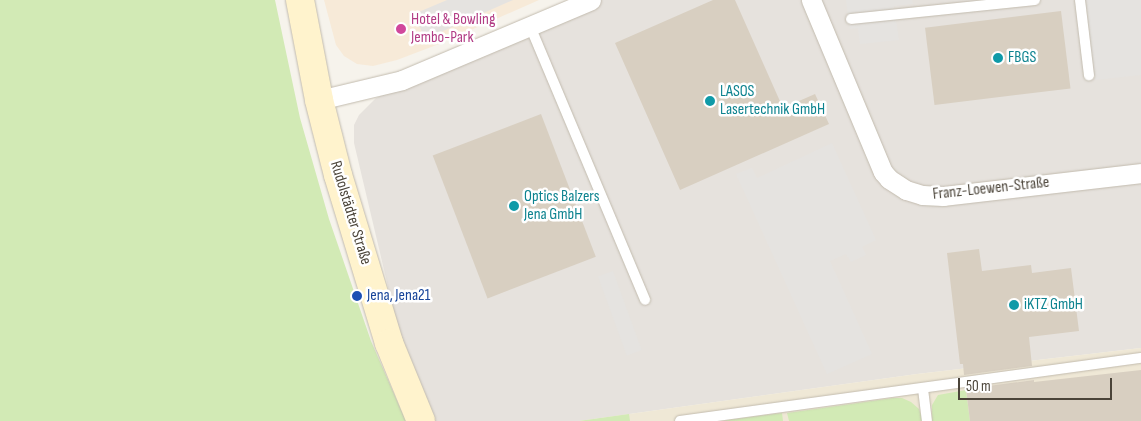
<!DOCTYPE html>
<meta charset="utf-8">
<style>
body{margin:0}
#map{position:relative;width:1141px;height:421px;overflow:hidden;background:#f6f3ec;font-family:"Sofia Sans Condensed",sans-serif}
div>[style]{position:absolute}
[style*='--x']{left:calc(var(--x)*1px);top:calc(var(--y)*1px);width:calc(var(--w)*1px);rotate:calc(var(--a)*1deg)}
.commercial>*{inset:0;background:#f7ead8}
.industrial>*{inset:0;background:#e6e2dd}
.education>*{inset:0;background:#efe8d6}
.green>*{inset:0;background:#d2eab5}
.parking>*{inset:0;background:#e5e3e0;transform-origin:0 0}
.building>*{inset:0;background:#d8cfc1;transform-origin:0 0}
.roads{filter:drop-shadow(0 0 1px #c2bbae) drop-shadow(0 0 1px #c2bbae)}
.lane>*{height:10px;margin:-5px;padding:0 5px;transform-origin:5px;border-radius:5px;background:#fff}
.street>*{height:19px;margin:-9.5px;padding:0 9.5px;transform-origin:9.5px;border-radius:9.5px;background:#fff}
.secondary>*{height:28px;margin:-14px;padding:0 14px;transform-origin:14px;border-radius:14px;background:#fff3cd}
.dots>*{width:14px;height:14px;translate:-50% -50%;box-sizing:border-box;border:2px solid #fff;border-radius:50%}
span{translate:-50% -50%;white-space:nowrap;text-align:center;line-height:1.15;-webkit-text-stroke:5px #fff;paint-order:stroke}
.hotel-label{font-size:16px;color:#b23c85}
.left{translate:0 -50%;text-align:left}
.culture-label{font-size:16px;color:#0d838f}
.street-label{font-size:16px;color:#4b4439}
.transit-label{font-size:16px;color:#164399}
.scale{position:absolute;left:958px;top:378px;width:154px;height:22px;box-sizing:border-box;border:2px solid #4b4439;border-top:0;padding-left:6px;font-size:15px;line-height:18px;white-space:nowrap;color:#4b4439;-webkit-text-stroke:4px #fff;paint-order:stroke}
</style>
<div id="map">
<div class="commercial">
<i style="clip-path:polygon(324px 0,539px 0,439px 44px,397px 60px,373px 66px,357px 64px,344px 56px,336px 45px)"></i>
</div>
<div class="industrial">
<i style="clip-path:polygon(600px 0,1141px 0,1141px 348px,917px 374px,579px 421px,433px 421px,403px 350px,354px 143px,354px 125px,359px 115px,376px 98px,547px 26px,601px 2px)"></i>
</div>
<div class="education">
<i style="clip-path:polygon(1141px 348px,1141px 421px,579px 421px,917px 374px)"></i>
</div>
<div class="green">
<i style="clip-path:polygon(0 0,275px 0,300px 118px,329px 219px,371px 341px,406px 421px,0 421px)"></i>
<i style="clip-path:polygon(966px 390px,970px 421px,932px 421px,932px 405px,938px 395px)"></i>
<i style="clip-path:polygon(893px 398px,902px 398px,911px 402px,919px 409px,923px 421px,789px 421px,787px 413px)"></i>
<i style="clip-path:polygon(782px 413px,783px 421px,724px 421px,727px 420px)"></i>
<i style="clip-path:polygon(629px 414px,630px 421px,579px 421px)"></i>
</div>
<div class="parking">
<i style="clip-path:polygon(447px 0,513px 0,425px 39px,414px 14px)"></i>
<i style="clip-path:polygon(846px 0,912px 0,913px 4px,894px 6px,899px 40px,860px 44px,858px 28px,850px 29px)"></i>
<i style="clip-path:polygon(1085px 0,1141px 0,1141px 75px,1095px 80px)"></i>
<i style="clip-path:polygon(832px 143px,876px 240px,862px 247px,866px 255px,851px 262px,846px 254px,830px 261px,872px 354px,827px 374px,736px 174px,752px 168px,757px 178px)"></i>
<i style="left:613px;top:271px;width:84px;height:16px;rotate:70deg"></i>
</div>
<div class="building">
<i style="clip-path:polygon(713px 0,735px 0,783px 108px,815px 94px,829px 124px,680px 190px,615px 43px)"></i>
<i style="left:1061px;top:11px;width:78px;height:137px;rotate:83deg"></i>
<i style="left:541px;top:114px;width:153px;height:116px;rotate:69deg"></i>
<i style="clip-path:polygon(979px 249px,982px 271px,1031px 265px,1032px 273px,1071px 268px,1079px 331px,1029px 337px,1032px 366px,964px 375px,963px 364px,960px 364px,947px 253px)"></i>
<i style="clip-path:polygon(1141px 370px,1141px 421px,970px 421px,966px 389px,1034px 380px,1034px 382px)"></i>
</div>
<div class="roads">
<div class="lane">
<i style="--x:1080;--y:0;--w:76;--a:83.2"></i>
<i style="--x:851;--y:19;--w:185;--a:-5.9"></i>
<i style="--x:530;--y:26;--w:297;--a:67.2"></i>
<i style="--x:923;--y:389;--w:32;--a:83"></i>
<i style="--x:680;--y:421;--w:465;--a:-7.8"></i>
</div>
<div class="street">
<i style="--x:811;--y:0;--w:186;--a:67.3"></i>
<i style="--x:883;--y:172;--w:9;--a:49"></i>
<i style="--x:889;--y:179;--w:20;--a:33"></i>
<i style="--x:906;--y:190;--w:17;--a:17"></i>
<i style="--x:922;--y:195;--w:21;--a:3"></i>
<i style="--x:943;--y:196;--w:199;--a:-6.6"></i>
<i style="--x:319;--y:100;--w:85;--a:-13.5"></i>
<i style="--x:402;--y:80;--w:205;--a:-22.9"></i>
</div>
<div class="secondary">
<i style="--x:300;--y:0;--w:102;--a:79.2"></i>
<i style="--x:319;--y:100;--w:77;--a:75.8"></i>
<i style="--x:338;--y:175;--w:176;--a:73.1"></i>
<i style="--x:389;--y:343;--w:84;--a:67.7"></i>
</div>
</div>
<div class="dots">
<i style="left:401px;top:29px;background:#d1479c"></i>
<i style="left:998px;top:58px;background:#0f9aa8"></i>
<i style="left:710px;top:101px;background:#0f9aa8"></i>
<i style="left:514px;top:206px;background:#0f9aa8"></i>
<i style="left:357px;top:296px;background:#1a4fb4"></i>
<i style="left:1014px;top:305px;background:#0f9aa8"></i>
</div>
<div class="hotel-label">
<span class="left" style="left:411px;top:29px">Hotel &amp; Bowling<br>Jembo-Park</span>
</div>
<div class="culture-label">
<span class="left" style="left:1008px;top:58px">FBGS</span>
<span class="left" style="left:720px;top:101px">LASOS<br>Lasertechnik GmbH</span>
<span class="left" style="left:524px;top:206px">Optics Balzers<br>Jena GmbH</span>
<span class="left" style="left:1024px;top:305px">iKTZ GmbH</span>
</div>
<div class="street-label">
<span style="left:991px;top:189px;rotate:-6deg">Franz-Loewen-Straße</span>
<span style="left:350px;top:213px;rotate:73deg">Rudolstädter Straße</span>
</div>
<div class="transit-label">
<span class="left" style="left:367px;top:296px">Jena, Jena21</span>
</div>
<div class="scale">50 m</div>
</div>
